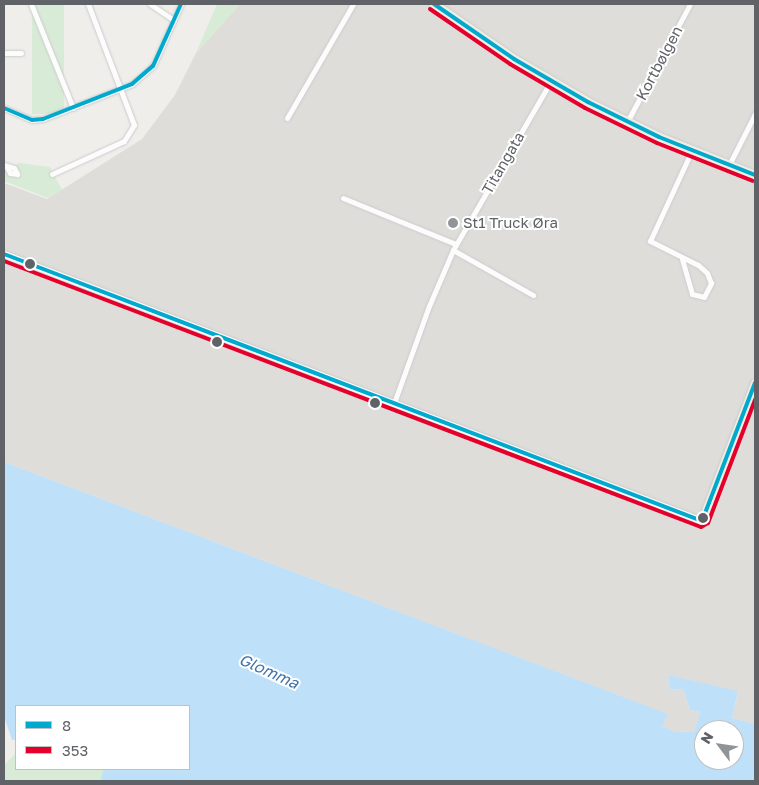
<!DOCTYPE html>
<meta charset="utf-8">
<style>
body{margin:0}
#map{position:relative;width:759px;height:785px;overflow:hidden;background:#efeeea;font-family:"Golos Text",sans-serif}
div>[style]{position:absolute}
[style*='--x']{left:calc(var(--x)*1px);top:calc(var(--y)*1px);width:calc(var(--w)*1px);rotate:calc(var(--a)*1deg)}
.industrial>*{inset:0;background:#dfddda}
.green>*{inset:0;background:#d8ebd6;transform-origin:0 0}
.water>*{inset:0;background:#bfe0f9}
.roads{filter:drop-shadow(0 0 1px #cbcccc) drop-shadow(0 0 1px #cbcccc)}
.street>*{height:5px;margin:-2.5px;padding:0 2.5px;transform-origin:2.5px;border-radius:2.5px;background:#fdfcfc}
.secondary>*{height:7px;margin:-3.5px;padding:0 3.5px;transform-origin:3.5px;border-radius:3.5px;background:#fdfcfc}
.highway>*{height:9px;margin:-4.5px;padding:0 4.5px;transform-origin:4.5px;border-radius:4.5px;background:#f0ede3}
.bus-1>*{height:4px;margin:-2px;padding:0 2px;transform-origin:2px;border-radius:2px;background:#00a9ce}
.bus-2>*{height:4px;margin:-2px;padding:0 2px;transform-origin:2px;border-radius:2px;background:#e4002b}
.dots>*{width:14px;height:14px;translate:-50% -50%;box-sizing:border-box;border:2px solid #fff;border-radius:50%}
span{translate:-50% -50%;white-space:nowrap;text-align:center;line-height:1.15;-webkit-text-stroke:4px #fff;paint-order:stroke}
.street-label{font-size:15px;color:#5f6368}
.poi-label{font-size:15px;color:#5f6368}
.left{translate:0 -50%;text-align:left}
.water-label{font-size:16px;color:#4174aa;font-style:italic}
.frame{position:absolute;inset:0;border:5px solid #5f6368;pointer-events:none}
.legend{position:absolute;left:15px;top:705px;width:175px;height:65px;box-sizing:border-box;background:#fff;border:1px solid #bfc1c3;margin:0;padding:6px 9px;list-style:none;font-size:15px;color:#5f6368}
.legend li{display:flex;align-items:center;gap:10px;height:25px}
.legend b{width:25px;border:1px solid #bfc1c3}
.north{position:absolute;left:694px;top:720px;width:50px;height:50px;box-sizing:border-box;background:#fff;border:1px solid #bfc1c3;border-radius:50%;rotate:301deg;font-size:14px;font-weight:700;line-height:20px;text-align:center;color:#5f6368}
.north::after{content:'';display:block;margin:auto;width:18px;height:22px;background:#919496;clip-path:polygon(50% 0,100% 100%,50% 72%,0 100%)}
</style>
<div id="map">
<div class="industrial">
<i style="clip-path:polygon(240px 4px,755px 4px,755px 724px,732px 718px,738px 692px,668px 675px,670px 690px,683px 689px,690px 710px,700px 712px,694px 732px,673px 731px,662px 726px,667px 714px,4px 462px,4px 183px,47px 199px,142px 139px,175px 95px,196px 53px)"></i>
</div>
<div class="green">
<i style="left:32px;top:4px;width:32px;height:110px"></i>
<i style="clip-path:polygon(217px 4px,240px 4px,196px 53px)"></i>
<i style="clip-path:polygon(19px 163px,50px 167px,62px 190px,48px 198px,4px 181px,4px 167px,11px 177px,17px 177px,19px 169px,12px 166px)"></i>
<i style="clip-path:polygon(16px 753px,16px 769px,141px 769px,170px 781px,4px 781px,4px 765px)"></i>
</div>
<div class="water">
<i style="clip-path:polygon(evenodd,4px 462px,668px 714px,662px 726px,673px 731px,694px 732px,700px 712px,690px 710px,683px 689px,670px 690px,668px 675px,738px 691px,732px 718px,755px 724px,755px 781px,100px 781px,104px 769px,189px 769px,189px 706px,16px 706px,16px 740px,12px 740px,4px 716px,4px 462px,704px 730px,734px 730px,734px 760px,704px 760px,704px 730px)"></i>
</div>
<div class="roads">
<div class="street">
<i style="--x:31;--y:4;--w:112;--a:68"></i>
<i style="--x:150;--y:4;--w:29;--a:34"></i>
<i style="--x:4;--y:53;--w:17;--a:0"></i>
<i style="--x:4;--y:108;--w:30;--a:23"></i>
<i style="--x:32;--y:120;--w:11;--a:-5"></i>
<i style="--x:43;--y:119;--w:96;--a:-21.5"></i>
<i style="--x:132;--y:84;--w:28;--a:-41"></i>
<i style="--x:153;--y:66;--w:68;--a:-65.7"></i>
<i style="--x:287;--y:118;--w:132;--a:-59.9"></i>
<i style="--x:627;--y:122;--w:134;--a:-61.9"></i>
<i style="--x:4;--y:165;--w:10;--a:17"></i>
<i style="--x:14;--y:168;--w:7;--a:63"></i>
<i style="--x:17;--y:174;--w:7;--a:-172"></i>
<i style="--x:10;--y:173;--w:8;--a:-120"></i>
<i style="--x:729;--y:165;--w:57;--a:-63"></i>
<i style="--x:52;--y:174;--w:79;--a:-24.6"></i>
<i style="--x:124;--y:141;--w:19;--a:-58"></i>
<i style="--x:134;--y:125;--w:129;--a:-110.8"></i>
<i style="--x:343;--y:198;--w:122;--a:22.2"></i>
<i style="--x:453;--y:250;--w:92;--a:29.4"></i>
<i style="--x:682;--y:259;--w:36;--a:74"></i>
<i style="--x:692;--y:294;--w:12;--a:14"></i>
<i style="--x:704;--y:297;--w:16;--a:-63"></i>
<i style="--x:711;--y:283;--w:11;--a:-112"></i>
<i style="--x:707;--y:273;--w:12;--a:-138"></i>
<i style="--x:698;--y:265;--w:54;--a:-153.4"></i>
<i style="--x:650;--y:241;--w:100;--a:-65.2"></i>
<i style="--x:394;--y:403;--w:103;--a:-70.2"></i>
<i style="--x:429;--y:306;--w:61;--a:-66.8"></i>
<i style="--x:453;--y:250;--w:195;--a:-59.9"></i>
</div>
<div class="secondary">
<i style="--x:4;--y:254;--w:747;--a:20.93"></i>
</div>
<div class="highway">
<i style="--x:434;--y:4;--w:97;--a:34.5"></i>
<i style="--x:514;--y:59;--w:86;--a:30.2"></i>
<i style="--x:588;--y:102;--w:79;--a:26.2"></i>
<i style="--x:659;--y:137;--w:103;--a:21.6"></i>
<i style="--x:702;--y:521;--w:148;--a:-69"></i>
</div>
</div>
<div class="bus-1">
<i style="--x:434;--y:4;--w:97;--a:34.5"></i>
<i style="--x:514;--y:59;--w:86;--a:30.2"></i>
<i style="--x:588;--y:102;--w:79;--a:26.2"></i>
<i style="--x:659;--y:137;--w:103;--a:21.6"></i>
<i style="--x:4;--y:108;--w:30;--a:23"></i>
<i style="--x:32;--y:120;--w:11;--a:-5"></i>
<i style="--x:43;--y:119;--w:96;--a:-21.5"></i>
<i style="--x:132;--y:84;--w:28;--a:-41"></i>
<i style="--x:153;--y:66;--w:68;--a:-65.7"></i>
<i style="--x:4;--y:254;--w:747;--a:20.93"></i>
<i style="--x:702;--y:521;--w:148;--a:-69"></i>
</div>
<div class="bus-2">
<i style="--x:430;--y:9;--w:97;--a:34.5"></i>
<i style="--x:510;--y:64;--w:87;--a:30.4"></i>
<i style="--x:585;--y:108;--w:80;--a:25.9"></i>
<i style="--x:657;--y:143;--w:103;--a:21.6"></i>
<i style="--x:4;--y:261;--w:746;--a:20.89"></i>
<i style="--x:701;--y:527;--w:8;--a:-30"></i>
<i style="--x:708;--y:523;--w:132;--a:-69.1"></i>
</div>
<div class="dots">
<i style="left:453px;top:223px;background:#919496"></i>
<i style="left:30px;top:264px;background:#5f6368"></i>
<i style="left:217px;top:342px;background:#5f6368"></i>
<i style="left:375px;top:403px;background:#5f6368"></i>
<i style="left:703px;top:518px;background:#5f6368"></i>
</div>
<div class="street-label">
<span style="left:659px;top:63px;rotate:-62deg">Kortbølgen</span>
<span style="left:503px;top:163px;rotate:-60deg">Titangata</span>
</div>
<div class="poi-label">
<span class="left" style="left:463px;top:223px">St1 Truck Øra</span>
</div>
<div class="water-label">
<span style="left:269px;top:671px;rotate:24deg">Glomma</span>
</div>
<div class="frame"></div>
<ul class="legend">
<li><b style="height:6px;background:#00a9ce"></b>8</li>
<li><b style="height:6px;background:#e4002b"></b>353</li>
</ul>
<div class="north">N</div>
</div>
